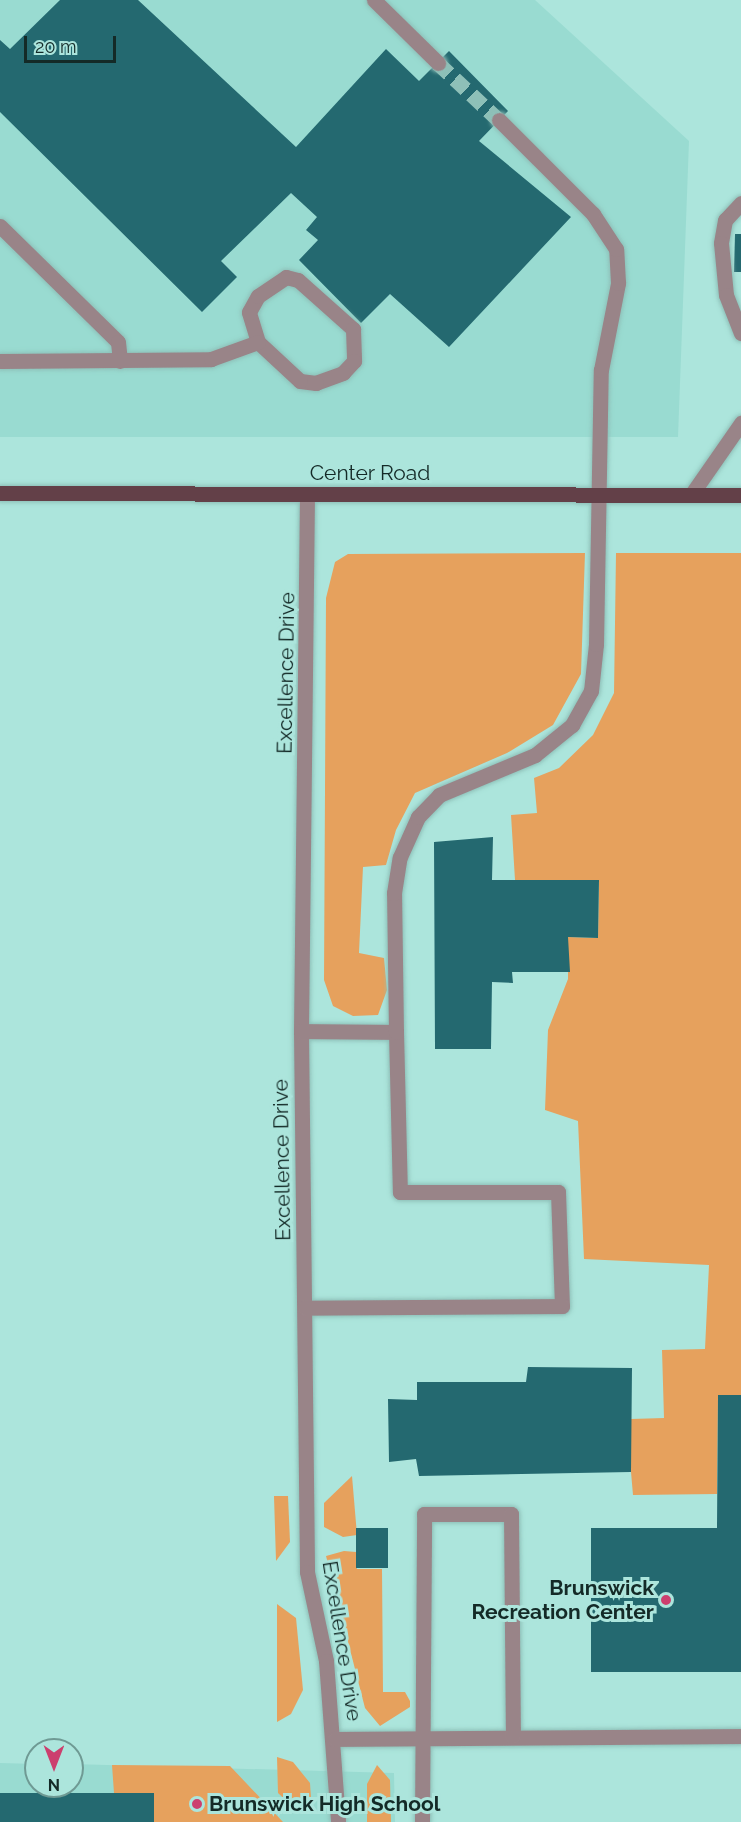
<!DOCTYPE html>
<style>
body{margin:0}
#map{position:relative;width:741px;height:1822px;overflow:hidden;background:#ace5dc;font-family:Raleway,sans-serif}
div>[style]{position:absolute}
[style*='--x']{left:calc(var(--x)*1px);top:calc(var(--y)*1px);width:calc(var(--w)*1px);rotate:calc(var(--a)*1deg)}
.built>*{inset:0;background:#99dbd1}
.green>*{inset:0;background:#e6a15d}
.building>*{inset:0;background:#246970;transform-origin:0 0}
.minor-tunnel>*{height:15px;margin-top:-7.5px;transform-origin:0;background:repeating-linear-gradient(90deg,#8ec0b8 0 15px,transparent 0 23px)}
.roads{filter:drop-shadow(0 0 2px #8ec0b8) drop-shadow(0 0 2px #8ec0b8)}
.minor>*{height:15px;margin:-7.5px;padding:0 7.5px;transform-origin:7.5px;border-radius:7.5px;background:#998488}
.major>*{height:15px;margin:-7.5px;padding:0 7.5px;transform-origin:7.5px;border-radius:7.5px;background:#634048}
.dots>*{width:16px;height:16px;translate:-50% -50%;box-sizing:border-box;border:3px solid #ace5dc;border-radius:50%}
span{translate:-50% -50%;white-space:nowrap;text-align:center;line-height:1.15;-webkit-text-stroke:6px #ace5dc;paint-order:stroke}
.street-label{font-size:21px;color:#142a27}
.poi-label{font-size:21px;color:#142a27;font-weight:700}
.right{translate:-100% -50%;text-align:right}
.left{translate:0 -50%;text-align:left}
.north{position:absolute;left:24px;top:1738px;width:60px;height:60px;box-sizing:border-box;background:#ace5dc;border:2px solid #6f9a94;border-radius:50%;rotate:180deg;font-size:16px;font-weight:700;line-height:24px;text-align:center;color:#142a27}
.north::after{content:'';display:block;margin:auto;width:21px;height:27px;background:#cc3f6e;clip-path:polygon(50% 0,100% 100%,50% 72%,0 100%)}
.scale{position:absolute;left:24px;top:36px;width:92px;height:27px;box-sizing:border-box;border:3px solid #142a27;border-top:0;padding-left:8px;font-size:18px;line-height:21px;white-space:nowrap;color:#142a27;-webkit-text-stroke:4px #ace5dc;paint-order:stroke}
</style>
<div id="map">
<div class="built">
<i style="clip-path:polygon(0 0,535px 0,689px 141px,678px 437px,0 437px)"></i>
<i style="clip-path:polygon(0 1763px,36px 1764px,36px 1786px,72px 1786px,72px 1764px,394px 1773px,395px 1822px,0 1822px)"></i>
</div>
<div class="green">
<i style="clip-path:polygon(585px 553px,581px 674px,553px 725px,507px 753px,415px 793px,396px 830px,386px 865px,363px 867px,359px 953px,384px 958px,387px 990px,378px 1015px,353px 1016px,333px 1006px,324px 980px,326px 598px,335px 562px,348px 554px)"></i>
<i style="clip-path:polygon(616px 553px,741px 553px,741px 1395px,718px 1396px,717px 1494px,633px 1495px,631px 1472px,631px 1419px,664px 1418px,662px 1350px,705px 1349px,709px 1265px,584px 1259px,578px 1121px,545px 1110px,548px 1030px,568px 979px,568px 937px,598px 938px,599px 881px,515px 880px,511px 815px,537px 813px,534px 778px,559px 768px,593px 735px,614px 693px)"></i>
<i style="clip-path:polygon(352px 1476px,357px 1535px,343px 1537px,324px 1527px,324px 1503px)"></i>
<i style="clip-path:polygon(274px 1496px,288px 1496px,290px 1542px,276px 1561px)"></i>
<i style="clip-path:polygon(344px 1551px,356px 1552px,357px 1569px,382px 1569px,383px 1692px,405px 1692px,410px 1701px,410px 1707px,380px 1726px,365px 1708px,326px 1556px)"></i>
<i style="clip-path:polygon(277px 1604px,296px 1618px,303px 1690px,291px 1714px,277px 1722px)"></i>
<i style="clip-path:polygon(277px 1757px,293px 1762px,310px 1783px,312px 1813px,296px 1810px,278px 1793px)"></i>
<i style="clip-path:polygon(112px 1765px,230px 1766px,283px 1822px,154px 1822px,154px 1793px,114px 1793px)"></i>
<i style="clip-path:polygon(377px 1765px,390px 1780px,391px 1822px,367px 1822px,367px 1784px)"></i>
</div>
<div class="building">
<i style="clip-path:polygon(60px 0,138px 0,296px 147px,386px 49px,419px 81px,449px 51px,508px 111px,479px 141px,571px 217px,449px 347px,390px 294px,361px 323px,299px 260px,318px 240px,306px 230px,317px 217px,291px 193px,221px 261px,237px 277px,202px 312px,0 112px,0 40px,10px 49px)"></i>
<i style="clip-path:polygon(735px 234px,741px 234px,741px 272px,734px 272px)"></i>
<i style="clip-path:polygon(493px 837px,492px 880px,599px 880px,598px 938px,568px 937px,570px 972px,512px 972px,513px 983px,492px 982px,491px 1049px,435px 1049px,434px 842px)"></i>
<i style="clip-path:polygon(528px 1367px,632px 1368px,631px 1472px,419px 1476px,416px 1459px,389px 1462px,388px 1399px,417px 1400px,417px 1382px,526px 1382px)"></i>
<i style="clip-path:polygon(718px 1395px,741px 1395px,741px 1672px,591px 1672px,591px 1528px,717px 1528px)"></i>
<i style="left:388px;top:1528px;width:40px;height:32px;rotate:90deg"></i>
<i style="left:0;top:1793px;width:154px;height:29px"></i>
</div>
<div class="minor-tunnel">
<i style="--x:438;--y:63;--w:83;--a:43.1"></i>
</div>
<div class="roads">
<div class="minor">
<i style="--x:374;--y:0;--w:90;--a:44.5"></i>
<i style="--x:741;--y:203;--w:23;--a:133"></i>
<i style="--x:725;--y:220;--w:23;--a:100"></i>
<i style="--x:721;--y:243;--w:52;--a:84.5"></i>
<i style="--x:726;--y:295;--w:41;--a:68.5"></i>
<i style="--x:0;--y:226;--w:165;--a:44.5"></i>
<i style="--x:118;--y:342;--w:19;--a:84"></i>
<i style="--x:286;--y:277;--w:12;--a:14"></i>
<i style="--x:298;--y:280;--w:74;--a:41.7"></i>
<i style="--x:353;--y:329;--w:32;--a:88"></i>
<i style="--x:354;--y:361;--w:16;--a:133"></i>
<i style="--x:343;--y:373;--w:29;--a:160"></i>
<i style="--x:316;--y:383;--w:16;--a:-173"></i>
<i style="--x:300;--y:381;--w:57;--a:-137.1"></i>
<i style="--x:258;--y:342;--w:31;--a:-107"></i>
<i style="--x:249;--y:312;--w:18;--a:-61"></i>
<i style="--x:258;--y:296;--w:34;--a:-34"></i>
<i style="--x:0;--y:361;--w:211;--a:-0.5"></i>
<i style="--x:211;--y:359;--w:50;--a:-19.9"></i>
<i style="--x:307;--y:494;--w:537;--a:90.64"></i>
<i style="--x:301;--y:1031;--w:541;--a:89.36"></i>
<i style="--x:307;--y:1572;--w:91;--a:77.9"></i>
<i style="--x:326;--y:1661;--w:161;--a:85.7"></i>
<i style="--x:691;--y:495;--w:88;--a:-55.2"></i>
<i style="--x:301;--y:1031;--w:95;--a:0.6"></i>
<i style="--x:396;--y:1032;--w:160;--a:88.6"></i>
<i style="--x:400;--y:1192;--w:158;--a:0"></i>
<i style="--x:558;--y:1192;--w:114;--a:88"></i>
<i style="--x:562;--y:1306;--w:257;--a:179.6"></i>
<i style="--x:396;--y:1032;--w:139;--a:-90.8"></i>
<i style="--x:394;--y:893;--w:36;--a:-81"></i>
<i style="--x:400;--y:857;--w:44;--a:-65.8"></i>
<i style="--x:418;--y:817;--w:30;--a:-46"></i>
<i style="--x:439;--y:795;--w:104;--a:-22.6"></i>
<i style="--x:535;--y:755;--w:48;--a:-39"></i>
<i style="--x:572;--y:725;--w:39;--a:-61"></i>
<i style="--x:591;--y:691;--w:47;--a:-83.9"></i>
<i style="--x:596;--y:644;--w:274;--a:-89"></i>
<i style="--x:601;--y:370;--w:89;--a:-78.9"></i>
<i style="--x:618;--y:283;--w:34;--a:-93"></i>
<i style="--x:616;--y:249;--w:42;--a:-123.3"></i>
<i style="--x:593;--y:214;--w:133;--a:-135"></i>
<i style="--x:335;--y:1739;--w:406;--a:-0.4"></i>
<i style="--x:422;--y:1822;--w:308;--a:-89.6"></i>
<i style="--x:424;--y:1514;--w:87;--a:0"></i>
<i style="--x:511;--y:1514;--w:222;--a:89.5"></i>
</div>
<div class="major">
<i style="--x:0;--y:493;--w:741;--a:0.15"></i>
</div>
</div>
<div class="dots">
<i style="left:666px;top:1600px;background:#cc3f6e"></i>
<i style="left:197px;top:1804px;background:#cc3f6e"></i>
</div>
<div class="street-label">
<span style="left:370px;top:473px">Center Road</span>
<span style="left:286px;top:673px;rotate:-89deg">Excellence Drive</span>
<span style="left:282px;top:1160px;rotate:-91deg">Excellence Drive</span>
<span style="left:342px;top:1641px;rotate:81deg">Excellence Drive</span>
</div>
<div class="poi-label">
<span class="right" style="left:654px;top:1600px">Brunswick<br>Recreation Center</span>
<span class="left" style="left:209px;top:1804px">Brunswick High School</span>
</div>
<div class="north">N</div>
<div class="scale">20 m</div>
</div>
